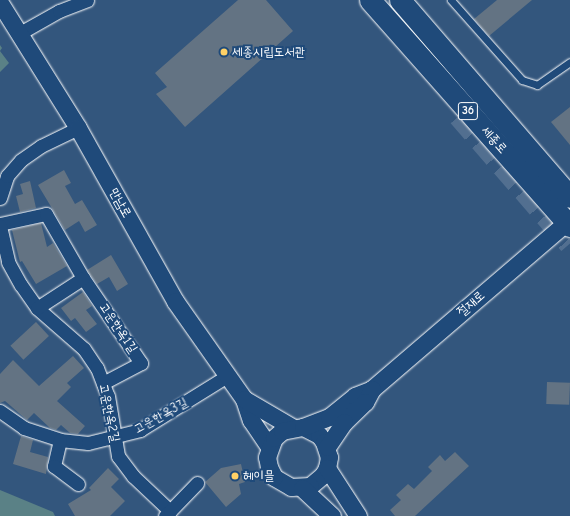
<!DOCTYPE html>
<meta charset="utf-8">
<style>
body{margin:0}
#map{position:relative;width:570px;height:516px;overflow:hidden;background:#33567d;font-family:"Comic Neue","Poor Story",sans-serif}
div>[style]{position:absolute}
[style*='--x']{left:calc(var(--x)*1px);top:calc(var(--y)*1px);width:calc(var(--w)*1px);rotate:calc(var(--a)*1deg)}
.green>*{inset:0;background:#5a8186}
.building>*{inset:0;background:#637383;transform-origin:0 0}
.trunk-tunnel>*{height:22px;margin-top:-11px;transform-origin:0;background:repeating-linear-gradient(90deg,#526f90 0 22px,transparent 0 33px)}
.roads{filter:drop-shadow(0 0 1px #fff) drop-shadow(0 0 1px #fff)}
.service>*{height:7px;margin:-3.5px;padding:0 3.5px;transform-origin:3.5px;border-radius:3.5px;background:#1f4a7a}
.minor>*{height:13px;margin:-6.5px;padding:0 6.5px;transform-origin:6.5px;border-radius:6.5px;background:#1f4a7a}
.tertiary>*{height:17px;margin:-8.5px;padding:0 8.5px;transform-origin:8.5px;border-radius:8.5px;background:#1f4a7a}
.primary>*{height:21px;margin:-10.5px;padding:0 10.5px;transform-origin:10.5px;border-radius:10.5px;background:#1f4a7a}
.dots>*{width:11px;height:11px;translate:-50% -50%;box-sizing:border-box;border:2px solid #1f4a7a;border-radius:50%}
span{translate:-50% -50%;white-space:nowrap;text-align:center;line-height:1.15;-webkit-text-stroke:4px #1f4a7a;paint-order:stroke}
.shield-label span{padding:1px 3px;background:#1f4a7a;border:1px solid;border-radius:3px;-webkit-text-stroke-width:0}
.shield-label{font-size:12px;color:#fff;font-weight:700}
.poi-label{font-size:13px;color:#fff}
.left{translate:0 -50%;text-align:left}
.street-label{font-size:13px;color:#fff}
</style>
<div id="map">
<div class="green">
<i style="clip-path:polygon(0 45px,2px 48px,0 51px,9px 63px,0 72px)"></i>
<i style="clip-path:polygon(0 490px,53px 512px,55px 516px,0 516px)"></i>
</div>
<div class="building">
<i style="clip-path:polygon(238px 0,266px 0,293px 31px,185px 127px,156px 94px,167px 87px,155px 73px)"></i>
<i style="clip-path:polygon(497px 0,532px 0,489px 36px,474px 19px)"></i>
<i style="clip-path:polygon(570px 107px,570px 145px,551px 122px)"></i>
<i style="clip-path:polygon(64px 170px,71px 183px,65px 186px,75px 204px,82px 200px,97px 225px,85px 232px,79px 221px,65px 230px,38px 185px)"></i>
<i style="clip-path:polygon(30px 181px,36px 208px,20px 212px,16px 196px,23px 194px,20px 184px)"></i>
<i style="clip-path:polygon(41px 223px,47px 247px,53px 243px,67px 266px,36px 284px,22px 261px,20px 262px,12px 230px)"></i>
<i style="clip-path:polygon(111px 255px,128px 284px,117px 291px,109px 277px,97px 284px,87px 270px)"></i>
<i style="clip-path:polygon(83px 292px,92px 306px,86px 310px,97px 324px,86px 332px,75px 318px,71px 321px,61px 308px)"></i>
<i style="left:36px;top:322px;width:19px;height:35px;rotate:47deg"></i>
<i style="clip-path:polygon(73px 356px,84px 368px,67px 383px,71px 387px,57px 401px,85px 426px,78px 434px,70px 433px,61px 425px,56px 430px,50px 428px,34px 413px,27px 420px,5px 401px,0 403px,0 374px,13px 360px,39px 386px)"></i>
<i style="left:547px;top:382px;width:23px;height:22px;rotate:2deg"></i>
<i style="clip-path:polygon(21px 436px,33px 440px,30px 452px,48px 457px,46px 474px,13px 464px)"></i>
<i style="clip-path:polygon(455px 452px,469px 466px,415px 516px,395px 516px,390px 510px,401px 500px,396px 495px,408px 484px,414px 489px,432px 471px,428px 467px,440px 455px,445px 461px)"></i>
<i style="clip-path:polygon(241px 464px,245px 482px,239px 484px,241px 494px,226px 507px,205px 482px,221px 468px)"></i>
<i style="clip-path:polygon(108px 468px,119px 479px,111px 487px,125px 501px,110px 516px,75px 516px,68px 504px,91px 490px,89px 488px)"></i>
</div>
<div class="trunk-tunnel">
<i style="--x:459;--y:116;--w:169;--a:49.1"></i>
</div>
<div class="roads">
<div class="service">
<i style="--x:451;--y:0;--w:107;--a:48.4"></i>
<i style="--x:522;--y:80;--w:16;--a:18"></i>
<i style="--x:537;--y:85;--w:40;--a:-34.9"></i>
</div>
<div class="minor">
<i style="--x:20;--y:33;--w:45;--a:-29.4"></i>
<i style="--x:59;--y:11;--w:30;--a:-21"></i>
<i style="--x:0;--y:198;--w:23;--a:-72"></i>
<i style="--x:7;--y:176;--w:21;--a:-49"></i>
<i style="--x:21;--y:160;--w:24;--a:-35"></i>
<i style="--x:41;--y:146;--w:41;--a:-25.9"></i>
<i style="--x:0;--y:224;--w:47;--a:-12.3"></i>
<i style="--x:46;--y:214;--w:74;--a:60"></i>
<i style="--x:83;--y:278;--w:103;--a:55.7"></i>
<i style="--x:141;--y:363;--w:43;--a:152.2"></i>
<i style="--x:0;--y:226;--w:37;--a:77"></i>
<i style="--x:8;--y:262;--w:26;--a:61"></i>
<i style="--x:21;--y:285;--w:28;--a:55"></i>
<i style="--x:37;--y:308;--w:62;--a:41.1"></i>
<i style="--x:84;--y:349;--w:23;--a:56"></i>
<i style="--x:97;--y:368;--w:30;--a:69"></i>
<i style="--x:108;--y:396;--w:61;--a:80.5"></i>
<i style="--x:118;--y:456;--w:25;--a:53"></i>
<i style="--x:133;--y:476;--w:51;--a:43.4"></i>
<i style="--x:170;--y:511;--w:7;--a:135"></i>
<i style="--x:37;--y:308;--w:55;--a:-33.1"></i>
<i style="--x:0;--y:411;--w:29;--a:35"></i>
<i style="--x:24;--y:428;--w:38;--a:18"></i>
<i style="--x:60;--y:440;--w:28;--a:6"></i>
<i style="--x:88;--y:443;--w:54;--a:-14"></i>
<i style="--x:140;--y:430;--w:102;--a:-31.8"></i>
<i style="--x:60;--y:440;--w:27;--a:103"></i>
<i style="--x:54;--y:466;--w:30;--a:37"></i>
<i style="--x:170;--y:511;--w:39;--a:-46"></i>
</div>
<div class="tertiary">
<i style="--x:0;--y:3;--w:147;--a:58"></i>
<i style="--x:78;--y:128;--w:198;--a:60.7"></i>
<i style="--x:175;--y:301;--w:120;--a:54.9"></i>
<i style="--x:244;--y:399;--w:22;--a:72"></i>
<i style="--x:251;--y:420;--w:32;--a:56"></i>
<i style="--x:372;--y:389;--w:261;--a:-40.6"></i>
<i style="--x:244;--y:399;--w:56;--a:30.3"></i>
<i style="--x:303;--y:427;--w:18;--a:27"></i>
<i style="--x:319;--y:435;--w:9;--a:54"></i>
<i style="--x:324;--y:442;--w:16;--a:72"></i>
<i style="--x:329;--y:457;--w:11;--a:100"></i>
<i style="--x:327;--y:468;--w:8;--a:120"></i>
<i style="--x:323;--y:475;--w:17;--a:140"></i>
<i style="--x:310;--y:486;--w:19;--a:177"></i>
<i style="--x:291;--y:487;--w:20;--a:-150"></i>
<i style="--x:274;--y:477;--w:11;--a:-117"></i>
<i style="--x:269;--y:467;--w:10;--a:-101"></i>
<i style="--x:267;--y:457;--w:20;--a:-70"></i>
<i style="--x:274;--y:438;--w:11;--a:-41"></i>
<i style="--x:282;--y:431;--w:21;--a:-11"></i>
<i style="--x:303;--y:427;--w:28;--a:-21"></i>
<i style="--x:329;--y:417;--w:33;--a:-39"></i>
<i style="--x:355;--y:396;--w:18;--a:-22"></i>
<i style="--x:372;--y:389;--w:15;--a:118"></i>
<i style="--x:365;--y:402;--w:29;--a:136"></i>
<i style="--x:344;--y:422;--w:30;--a:124"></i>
<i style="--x:327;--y:468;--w:57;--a:57.1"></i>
<i style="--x:302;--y:488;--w:41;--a:43"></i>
</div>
<div class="primary">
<i style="--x:370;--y:0;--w:302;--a:48.5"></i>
<i style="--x:400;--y:0;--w:260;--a:49.2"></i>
</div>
</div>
<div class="dots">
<i style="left:224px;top:52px;background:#ffd166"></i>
<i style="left:235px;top:476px;background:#ffd166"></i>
</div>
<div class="shield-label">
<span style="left:468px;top:111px">36</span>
</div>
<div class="poi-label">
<span class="left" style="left:232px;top:52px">세종시립도서관</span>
<span class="left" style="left:243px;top:476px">헤이믈</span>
</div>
<div class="street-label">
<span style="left:494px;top:140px;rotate:48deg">세종로</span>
<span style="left:120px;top:203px;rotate:61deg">만남로</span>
<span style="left:471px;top:304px;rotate:-41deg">절재로</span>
<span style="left:118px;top:328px;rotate:56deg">고운한옥1길</span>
<span style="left:109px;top:413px;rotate:78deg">고운한옥2길</span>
<span style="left:161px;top:416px;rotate:-29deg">고운한옥3길</span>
</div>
</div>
